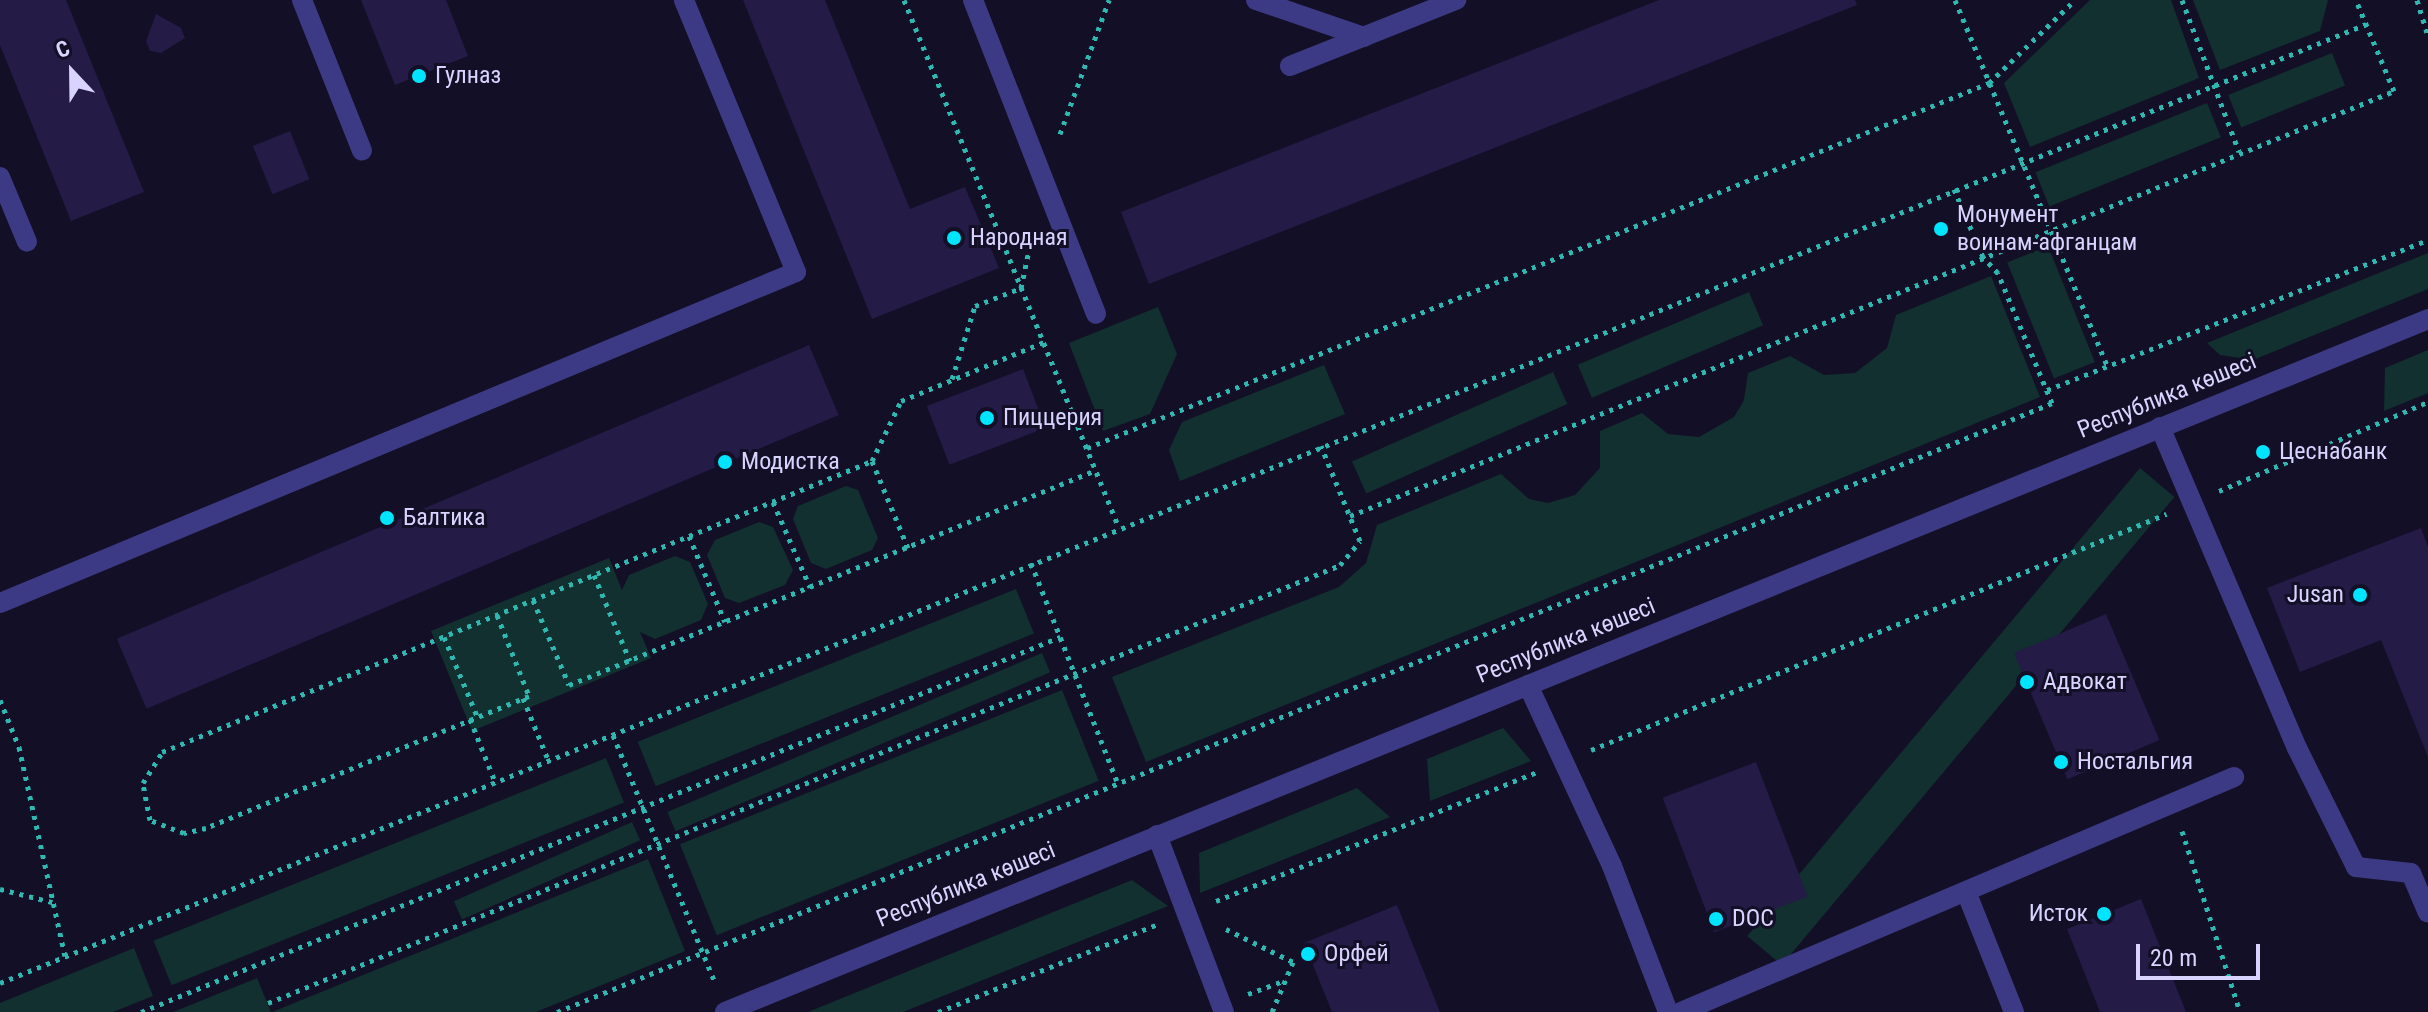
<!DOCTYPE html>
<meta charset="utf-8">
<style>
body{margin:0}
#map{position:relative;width:2428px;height:1012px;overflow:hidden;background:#130f26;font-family:"Roboto Condensed",sans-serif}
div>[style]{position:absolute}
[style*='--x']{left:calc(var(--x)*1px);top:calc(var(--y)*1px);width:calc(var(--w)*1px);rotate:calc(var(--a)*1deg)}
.green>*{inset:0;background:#12302f;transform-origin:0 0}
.building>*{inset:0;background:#241b47;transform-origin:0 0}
.path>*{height:5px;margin-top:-2.5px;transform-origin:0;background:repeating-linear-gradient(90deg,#2fb8b0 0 4px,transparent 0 10px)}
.minor>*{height:20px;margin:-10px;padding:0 10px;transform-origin:10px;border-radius:10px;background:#3d3a85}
.dots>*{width:22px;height:22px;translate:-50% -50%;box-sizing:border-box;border:4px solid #130f26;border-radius:50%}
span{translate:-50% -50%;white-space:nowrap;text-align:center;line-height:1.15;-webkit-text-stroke:6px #130f26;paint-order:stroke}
.poi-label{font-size:24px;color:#d9d4ff}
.left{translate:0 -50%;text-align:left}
.right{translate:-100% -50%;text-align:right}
.street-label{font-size:24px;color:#d9d4ff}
.north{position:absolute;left:32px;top:32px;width:80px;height:80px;-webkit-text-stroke:6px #130f26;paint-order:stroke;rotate:338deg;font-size:22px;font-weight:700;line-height:32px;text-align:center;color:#d9d4ff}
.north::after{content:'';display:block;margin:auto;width:28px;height:36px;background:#d9d4ff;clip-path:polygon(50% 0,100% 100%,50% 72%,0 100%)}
.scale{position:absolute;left:2136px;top:944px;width:124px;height:36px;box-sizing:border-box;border:4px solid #d9d4ff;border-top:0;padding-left:10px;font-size:24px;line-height:28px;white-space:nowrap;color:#d9d4ff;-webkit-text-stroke:6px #130f26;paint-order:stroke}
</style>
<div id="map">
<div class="green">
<i style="clip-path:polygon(2090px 0,2171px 0,2199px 78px,2030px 147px,2004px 83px)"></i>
<i style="clip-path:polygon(2193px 0,2328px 0,2320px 31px,2220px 70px)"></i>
<i style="left:2332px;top:53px;width:35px;height:112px;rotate:68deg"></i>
<i style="left:2207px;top:103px;width:37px;height:185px;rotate:68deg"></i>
<i style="left:2048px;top:246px;width:125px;height:44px;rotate:68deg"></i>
<i style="clip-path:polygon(2428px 253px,2428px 289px,2253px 360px,2220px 355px,2207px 343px)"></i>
<i style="clip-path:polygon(1991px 276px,2040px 397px,1146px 762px,1112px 677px,1339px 587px,1366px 563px,1377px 525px,1501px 474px,1529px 499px,1548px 503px,1575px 495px,1600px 468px,1600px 431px,1642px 413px,1668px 434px,1699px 437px,1734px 417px,1744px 400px,1748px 373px,1790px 356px,1824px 375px,1855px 373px,1887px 348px,1896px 315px)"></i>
<i style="left:1749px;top:292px;width:36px;height:186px;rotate:67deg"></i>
<i style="clip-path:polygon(1158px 307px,1177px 354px,1150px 414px,1103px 431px,1069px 343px)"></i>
<i style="clip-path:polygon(2428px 350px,2428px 393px,2384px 411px,2385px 368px)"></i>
<i style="clip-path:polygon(1324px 365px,1345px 414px,1180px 481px,1169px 450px,1182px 422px)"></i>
<i style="left:1553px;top:372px;width:35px;height:220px;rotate:66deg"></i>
<i style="left:2140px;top:468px;width:45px;height:611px;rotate:40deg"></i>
<i style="clip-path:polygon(846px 486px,858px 490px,878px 538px,872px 550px,826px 569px,811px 563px,793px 519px,798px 506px)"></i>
<i style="clip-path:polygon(759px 522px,773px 527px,793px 570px,785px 585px,739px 603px,725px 598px,707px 555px,715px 540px)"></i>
<i style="clip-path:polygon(675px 556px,690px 562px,708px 604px,701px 620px,655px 639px,640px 632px,651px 658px,472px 731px,431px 631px,609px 558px,622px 590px,629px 575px)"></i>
<i style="left:1016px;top:589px;width:48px;height:408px;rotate:68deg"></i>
<i style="left:1042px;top:653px;width:21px;height:407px;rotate:67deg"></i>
<i style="left:1062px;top:690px;width:98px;height:412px;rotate:68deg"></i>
<i style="clip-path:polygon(1503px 728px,1531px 761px,1430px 801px,1427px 759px)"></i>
<i style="left:606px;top:758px;width:48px;height:488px;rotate:68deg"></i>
<i style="clip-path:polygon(1357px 788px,1390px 817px,1200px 893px,1199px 853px)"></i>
<i style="left:632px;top:822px;width:20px;height:195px;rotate:66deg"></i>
<i style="clip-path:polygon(648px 859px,685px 951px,536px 1012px,272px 1012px)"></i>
<i style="clip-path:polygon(1132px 880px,1168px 906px,903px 1012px,808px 1012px)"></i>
<i style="clip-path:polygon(134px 948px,153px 996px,113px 1012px,0 1012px,0 1003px)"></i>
<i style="clip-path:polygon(257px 978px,271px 1012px,173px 1012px)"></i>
</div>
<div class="building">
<i style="clip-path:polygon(0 0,66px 0,144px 192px,71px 221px,0 45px)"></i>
<i style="clip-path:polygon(361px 0,446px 0,468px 56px,395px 85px)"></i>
<i style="clip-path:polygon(743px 0,825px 0,910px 209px,965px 187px,999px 268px,872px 319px)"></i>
<i style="clip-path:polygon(1659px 0,1855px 0,1857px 5px,1149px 284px,1121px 212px)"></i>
<i style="clip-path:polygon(156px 14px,181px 28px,185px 38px,161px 53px,150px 51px,146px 41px)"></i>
<i style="left:290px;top:131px;width:52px;height:40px;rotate:68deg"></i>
<i style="left:809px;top:345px;width:76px;height:752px;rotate:67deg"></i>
<i style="left:1023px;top:369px;width:63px;height:103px;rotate:69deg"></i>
<i style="clip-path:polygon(2421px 528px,2428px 547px,2428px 757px,2381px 640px,2300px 672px,2267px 588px)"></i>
<i style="left:2106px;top:614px;width:137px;height:100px;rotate:67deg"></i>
<i style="left:1756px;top:762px;width:144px;height:100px;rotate:69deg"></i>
<i style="clip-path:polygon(2141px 899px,2186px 1012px,2100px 1012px,2067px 929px)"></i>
<i style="clip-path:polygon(1397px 905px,1440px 1012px,1332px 1012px,1304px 943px)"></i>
</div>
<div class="path">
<i style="--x:904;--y:0;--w:570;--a:67.84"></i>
<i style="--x:1955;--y:0;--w:395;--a:67.4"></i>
<i style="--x:2182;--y:0;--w:162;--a:69.4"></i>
<i style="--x:2417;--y:0;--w:38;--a:73"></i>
<i style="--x:1060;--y:134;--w:143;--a:-69.9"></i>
<i style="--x:952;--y:379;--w:77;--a:-72.5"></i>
<i style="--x:975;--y:306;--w:49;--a:-21.4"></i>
<i style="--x:1021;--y:288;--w:53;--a:-78.1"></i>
<i style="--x:2047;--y:390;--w:409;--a:-21.5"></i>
<i style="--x:1087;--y:448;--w:973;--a:-22.03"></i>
<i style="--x:1989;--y:83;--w:120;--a:-44"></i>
<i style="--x:872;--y:461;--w:67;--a:-64.2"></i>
<i style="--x:901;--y:401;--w:155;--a:-22.4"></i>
<i style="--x:2219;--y:491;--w:227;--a:-23.1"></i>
<i style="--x:773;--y:502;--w:93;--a:66.5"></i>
<i style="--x:1350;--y:516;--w:1127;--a:-22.15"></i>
<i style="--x:2394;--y:91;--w:99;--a:-112.7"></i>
<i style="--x:689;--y:536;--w:93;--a:67.3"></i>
<i style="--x:1031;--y:563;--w:234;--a:68.5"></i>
<i style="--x:594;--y:575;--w:93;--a:67.3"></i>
<i style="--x:533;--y:600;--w:92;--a:67"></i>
<i style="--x:569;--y:685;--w:569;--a:-22.19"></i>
<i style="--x:497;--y:615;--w:87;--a:68.4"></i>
<i style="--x:529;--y:696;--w:349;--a:157.8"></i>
<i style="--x:206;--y:828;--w:23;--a:167"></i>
<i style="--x:184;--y:833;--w:36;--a:-159"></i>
<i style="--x:150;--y:820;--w:38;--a:-101"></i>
<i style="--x:143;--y:783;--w:36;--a:-58"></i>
<i style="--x:162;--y:752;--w:570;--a:-22.29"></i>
<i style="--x:689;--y:536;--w:198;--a:-22.3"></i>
<i style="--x:872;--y:461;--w:94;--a:67.5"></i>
<i style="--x:444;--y:637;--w:86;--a:67.3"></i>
<i style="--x:523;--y:698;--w:69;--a:67.9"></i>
<i style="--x:0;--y:700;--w:51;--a:68"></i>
<i style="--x:19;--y:747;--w:214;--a:77.6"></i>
<i style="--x:470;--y:719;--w:70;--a:68.2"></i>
<i style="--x:613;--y:735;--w:267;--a:67.6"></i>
<i style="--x:1591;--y:750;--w:622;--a:-22.31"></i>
<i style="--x:2182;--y:831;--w:190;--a:72.2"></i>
<i style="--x:0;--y:889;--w:54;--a:14"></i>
<i style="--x:1216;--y:901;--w:346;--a:-21.9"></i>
<i style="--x:1226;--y:929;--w:75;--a:26.2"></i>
<i style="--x:1293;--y:962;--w:54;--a:112.8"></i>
<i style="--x:0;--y:983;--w:2553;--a:-22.06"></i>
<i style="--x:1248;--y:994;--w:40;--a:-20.2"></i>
<i style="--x:268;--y:1003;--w:1158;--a:-22.22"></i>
<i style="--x:1340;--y:565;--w:31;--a:-50"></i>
<i style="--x:1360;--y:541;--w:103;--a:-112.3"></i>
<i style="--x:141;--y:1012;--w:993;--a:-22.2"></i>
<i style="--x:557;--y:1012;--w:1614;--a:-22.16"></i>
<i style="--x:2052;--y:403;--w:141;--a:-112.6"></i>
<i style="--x:1998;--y:273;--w:22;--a:-133"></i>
<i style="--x:1983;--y:257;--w:74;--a:-113.1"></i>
<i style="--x:938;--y:1012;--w:237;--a:-21.8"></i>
</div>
<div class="minor">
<i style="--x:302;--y:0;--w:162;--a:68.3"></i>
<i style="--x:973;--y:0;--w:337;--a:68.6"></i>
<i style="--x:1256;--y:0;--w:114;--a:18.9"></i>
<i style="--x:1290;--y:66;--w:179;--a:-21.7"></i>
<i style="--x:0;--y:177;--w:70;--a:67.4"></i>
<i style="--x:2160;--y:427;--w:349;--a:66.9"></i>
<i style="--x:2297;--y:748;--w:133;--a:63.6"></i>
<i style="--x:2356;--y:867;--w:55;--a:6.2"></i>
<i style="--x:2411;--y:873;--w:43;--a:67"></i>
<i style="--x:0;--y:603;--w:862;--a:-22.58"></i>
<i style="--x:796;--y:272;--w:294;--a:-112.4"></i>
<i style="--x:1528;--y:685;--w:200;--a:65.1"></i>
<i style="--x:1612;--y:866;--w:156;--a:69"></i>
<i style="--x:1157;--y:835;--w:189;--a:69.3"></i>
<i style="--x:1967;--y:894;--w:127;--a:68.3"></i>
<i style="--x:725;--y:1012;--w:1839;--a:-22.14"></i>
<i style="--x:1681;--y:1012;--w:601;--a:-23.02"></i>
</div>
<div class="dots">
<i style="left:419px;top:76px;background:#00e5ff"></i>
<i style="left:1941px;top:229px;background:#00e5ff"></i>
<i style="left:954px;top:238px;background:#00e5ff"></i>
<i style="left:987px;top:418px;background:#00e5ff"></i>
<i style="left:2263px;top:452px;background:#00e5ff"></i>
<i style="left:725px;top:462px;background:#00e5ff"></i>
<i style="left:387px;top:518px;background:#00e5ff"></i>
<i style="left:2360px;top:595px;background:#00e5ff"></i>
<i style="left:2027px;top:682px;background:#00e5ff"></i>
<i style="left:2061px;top:762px;background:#00e5ff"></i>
<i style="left:2104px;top:914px;background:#00e5ff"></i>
<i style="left:1716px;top:919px;background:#00e5ff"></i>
<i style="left:1308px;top:954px;background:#00e5ff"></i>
</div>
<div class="poi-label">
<span class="left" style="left:435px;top:76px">Гулназ</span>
<span class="left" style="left:1957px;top:229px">Монумент<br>воинам-афганцам</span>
<span class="left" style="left:970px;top:238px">Народная</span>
<span class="left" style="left:1003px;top:418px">Пиццерия</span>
<span class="left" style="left:2279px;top:452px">Цеснабанк</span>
<span class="left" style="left:741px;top:462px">Модистка</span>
<span class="left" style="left:403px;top:518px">Балтика</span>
<span class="right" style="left:2344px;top:595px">Jusan</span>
<span class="left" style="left:2043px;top:682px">Адвокат</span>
<span class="left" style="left:2077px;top:762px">Ностальгия</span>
<span class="right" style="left:2088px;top:914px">Исток</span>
<span class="left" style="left:1732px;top:919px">DOC</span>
<span class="left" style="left:1324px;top:954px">Орфей</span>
</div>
<div class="street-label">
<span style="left:2167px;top:396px;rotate:-22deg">Республика көшесі</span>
<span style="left:1566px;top:641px;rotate:-22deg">Республика көшесі</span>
<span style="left:966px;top:885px;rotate:-22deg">Республика көшесі</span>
</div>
<div class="north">С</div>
<div class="scale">20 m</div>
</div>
